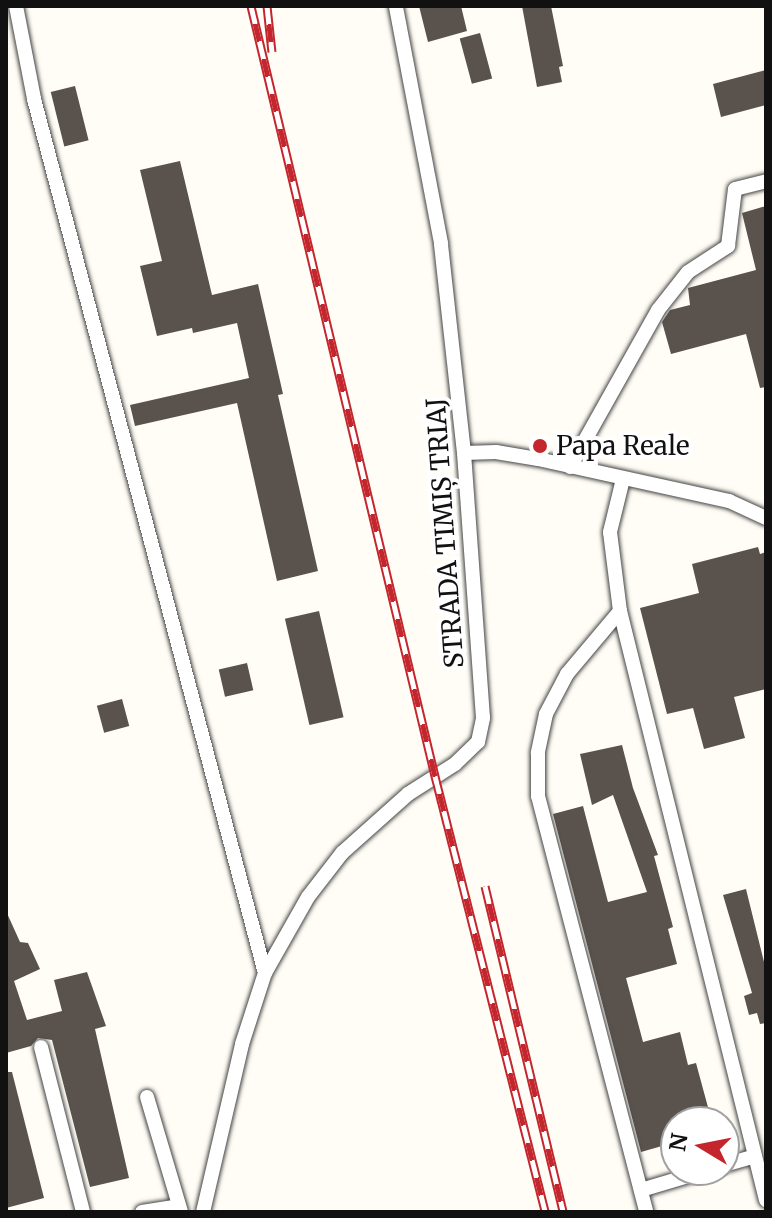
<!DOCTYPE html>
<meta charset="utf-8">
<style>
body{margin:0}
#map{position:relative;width:772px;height:1218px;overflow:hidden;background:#fffdf5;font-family:Merriweather,serif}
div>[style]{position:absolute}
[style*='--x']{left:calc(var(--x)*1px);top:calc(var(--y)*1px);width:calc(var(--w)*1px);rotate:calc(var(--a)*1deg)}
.building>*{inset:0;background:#5a524d;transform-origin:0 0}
.roads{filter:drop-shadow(0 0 2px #444) drop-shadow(0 0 2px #444)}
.lane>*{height:14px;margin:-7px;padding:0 7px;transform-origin:7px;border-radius:7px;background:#fff}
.rail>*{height:9px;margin-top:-4.5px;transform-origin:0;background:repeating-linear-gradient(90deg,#fff 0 18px,#c4262e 0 36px);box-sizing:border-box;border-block:2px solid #c4262e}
.dots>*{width:22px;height:22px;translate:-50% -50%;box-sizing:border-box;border:4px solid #fff;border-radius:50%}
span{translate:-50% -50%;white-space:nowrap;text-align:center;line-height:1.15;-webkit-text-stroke:8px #fff;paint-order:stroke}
.poi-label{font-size:26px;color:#111}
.left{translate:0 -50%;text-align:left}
.street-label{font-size:26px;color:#111}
.frame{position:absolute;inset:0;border:8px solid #111;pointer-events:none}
.north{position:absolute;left:660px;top:1106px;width:80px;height:80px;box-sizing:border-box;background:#fff;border:2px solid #a0a0a0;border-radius:50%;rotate:280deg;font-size:22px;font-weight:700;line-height:32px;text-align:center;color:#111}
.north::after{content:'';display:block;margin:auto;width:28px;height:36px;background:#c4262e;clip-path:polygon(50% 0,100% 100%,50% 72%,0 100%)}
</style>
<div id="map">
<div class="building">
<i style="clip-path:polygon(419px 6px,461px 6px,467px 31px,428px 42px)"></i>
<i style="clip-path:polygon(522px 6px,551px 6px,563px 66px,559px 67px,562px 82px,537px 87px)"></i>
<i style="left:480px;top:33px;width:47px;height:21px;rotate:75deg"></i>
<i style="clip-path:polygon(766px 70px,766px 105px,721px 117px,713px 84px)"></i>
<i style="left:75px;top:86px;width:56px;height:25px;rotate:76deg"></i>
<i style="clip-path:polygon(180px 161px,212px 295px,258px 284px,283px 394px,278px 395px,318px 571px,277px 581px,237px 403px,135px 426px,130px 405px,249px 378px,237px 323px,193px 333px,192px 328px,157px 336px,140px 266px,162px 261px,140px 170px)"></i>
<i style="clip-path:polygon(766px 206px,766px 387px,760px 388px,746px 334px,671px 354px,662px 322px,670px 310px,690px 305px,688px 288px,756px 270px,742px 213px)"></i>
<i style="clip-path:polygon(758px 547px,760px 554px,766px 552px,766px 689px,734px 697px,745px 738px,704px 749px,693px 708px,667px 714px,640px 608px,699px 593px,692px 564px)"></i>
<i style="left:319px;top:611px;width:109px;height:35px;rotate:77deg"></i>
<i style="left:247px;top:663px;width:28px;height:29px;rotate:77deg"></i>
<i style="left:122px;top:699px;width:28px;height:26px;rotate:75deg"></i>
<i style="clip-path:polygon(622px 745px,633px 788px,658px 855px,654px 856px,673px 927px,668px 929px,677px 964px,626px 978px,643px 1042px,680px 1032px,688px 1065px,696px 1063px,712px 1122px,676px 1122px,676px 1142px,641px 1152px,553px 814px,583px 806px,608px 902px,647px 892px,613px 795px,592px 805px,580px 754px)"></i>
<i style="clip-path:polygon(746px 889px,766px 970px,766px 1023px,760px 1024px,757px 1013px,749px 1015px,744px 996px,752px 993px,723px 895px)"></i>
<i style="clip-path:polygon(6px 911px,20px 942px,28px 943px,40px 969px,14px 981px,27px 1020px,62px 1011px,54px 980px,87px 972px,106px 1026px,95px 1029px,129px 1178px,90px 1187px,52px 1040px,38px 1038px,31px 1046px,6px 1053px)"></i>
<i style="clip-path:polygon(6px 1072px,12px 1072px,44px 1198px,6px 1208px)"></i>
</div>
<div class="roads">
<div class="lane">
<i style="--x:16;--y:6;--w:95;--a:79"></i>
<i style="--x:34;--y:99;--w:904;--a:75.2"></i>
<i style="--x:464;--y:453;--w:32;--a:-2"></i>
<i style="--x:496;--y:452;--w:43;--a:9.5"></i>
<i style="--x:538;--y:459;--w:196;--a:12.4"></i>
<i style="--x:729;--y:501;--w:41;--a:24.7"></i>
<i style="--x:570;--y:467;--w:180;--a:-60.7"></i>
<i style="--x:658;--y:310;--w:48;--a:-51.7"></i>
<i style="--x:688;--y:272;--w:48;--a:-33"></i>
<i style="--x:728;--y:246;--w:57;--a:-83"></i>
<i style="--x:735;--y:189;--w:32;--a:-14"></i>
<i style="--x:623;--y:479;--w:55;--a:103.8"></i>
<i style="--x:610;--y:532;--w:80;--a:82.8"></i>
<i style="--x:620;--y:611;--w:607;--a:76.08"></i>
<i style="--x:620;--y:611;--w:82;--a:130.1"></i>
<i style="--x:567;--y:674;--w:45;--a:117.7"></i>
<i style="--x:546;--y:714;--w:40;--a:102"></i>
<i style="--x:538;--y:753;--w:43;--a:90"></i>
<i style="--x:538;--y:796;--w:430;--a:75.4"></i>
<i style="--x:41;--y:1047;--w:170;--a:75.7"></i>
<i style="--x:147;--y:1097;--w:120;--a:73.5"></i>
<i style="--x:724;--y:1165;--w:32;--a:-16"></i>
<i style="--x:641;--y:1190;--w:70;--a:-16.6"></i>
<i style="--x:142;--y:1212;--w:37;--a:-9"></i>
<i style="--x:203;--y:1212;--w:172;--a:-76.9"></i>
<i style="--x:242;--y:1044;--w:75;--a:-72.1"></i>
<i style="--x:265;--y:973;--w:87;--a:-60.5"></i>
<i style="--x:308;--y:897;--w:56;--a:-52.3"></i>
<i style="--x:342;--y:853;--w:89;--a:-41.8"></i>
<i style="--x:408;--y:794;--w:56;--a:-32.6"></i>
<i style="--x:455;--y:764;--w:32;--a:-44"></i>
<i style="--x:478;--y:742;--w:25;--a:-78"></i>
<i style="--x:483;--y:718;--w:266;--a:-94.1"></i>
<i style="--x:464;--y:453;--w:211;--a:-96.3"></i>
<i style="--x:441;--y:243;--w:241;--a:-100.8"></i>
</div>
</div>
<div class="rail">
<i style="--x:251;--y:6;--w:792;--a:76.56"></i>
<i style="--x:435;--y:776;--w:450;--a:75.8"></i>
<i style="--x:267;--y:6;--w:46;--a:83.8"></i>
<i style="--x:485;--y:886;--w:335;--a:76.5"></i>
</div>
<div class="dots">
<i style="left:540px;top:446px;background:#c4262e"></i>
</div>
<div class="poi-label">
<span class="left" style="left:556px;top:446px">Papa Reale</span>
</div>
<div class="street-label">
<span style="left:445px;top:533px;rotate:-94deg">STRADA TIMIȘ TRIAJ</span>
</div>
<div class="frame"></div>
<div class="north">N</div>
</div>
